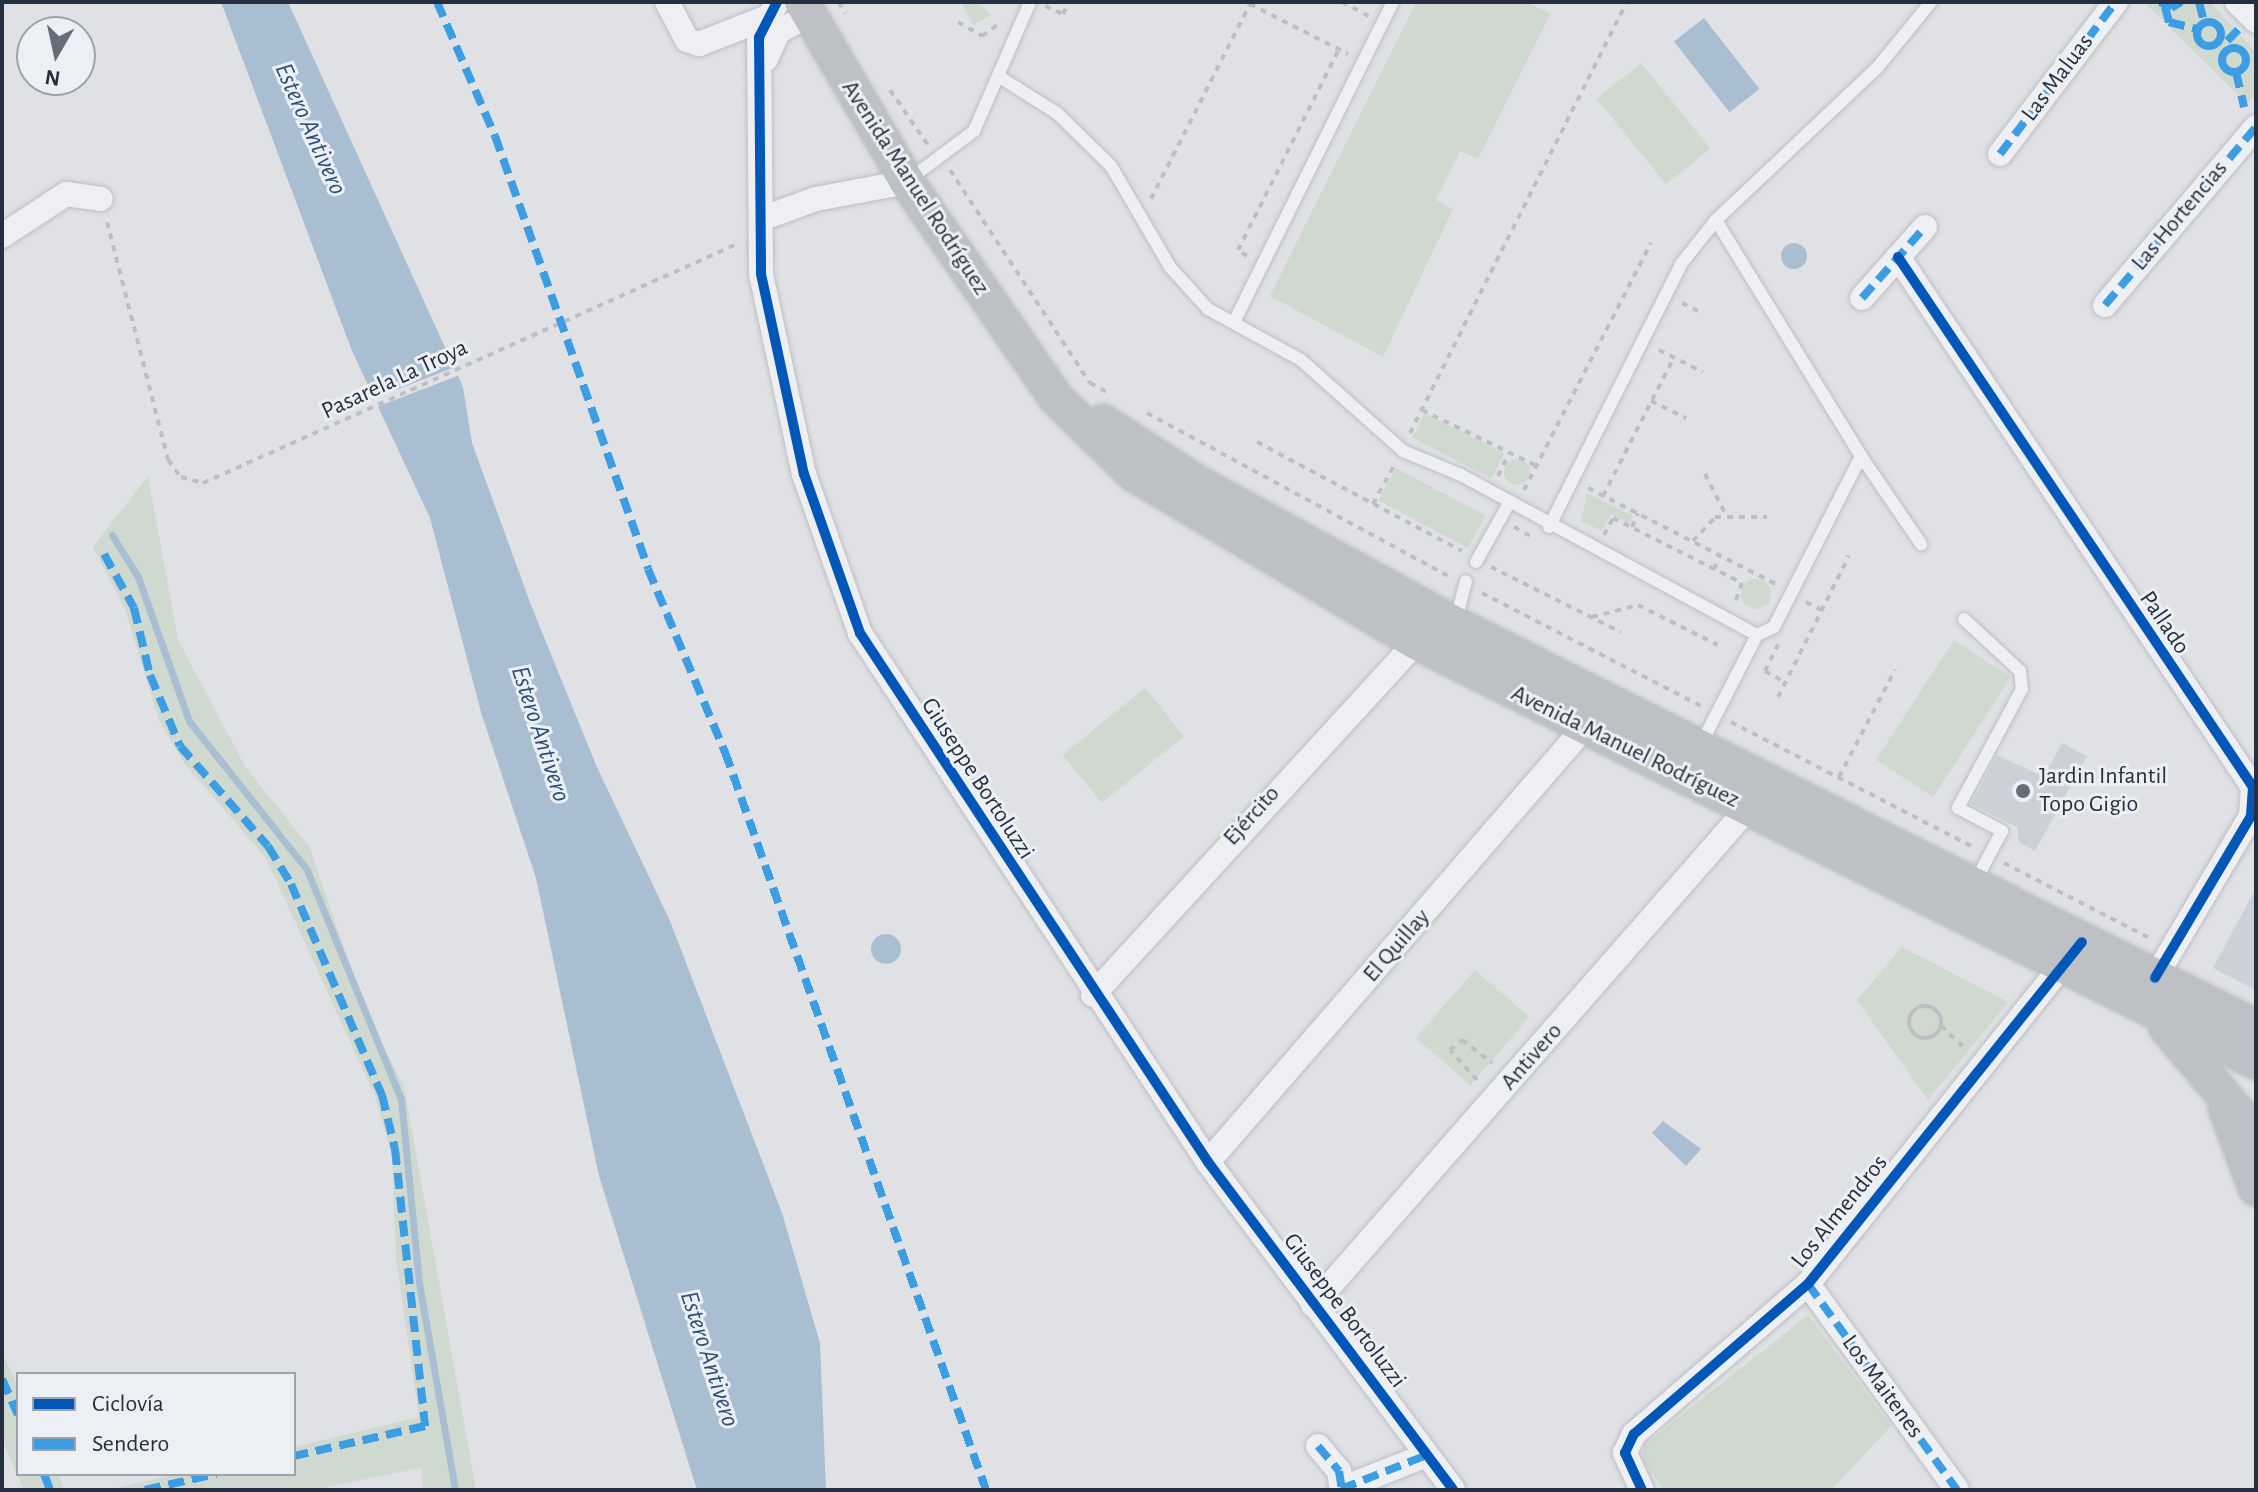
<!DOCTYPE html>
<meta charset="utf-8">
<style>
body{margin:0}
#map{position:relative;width:2258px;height:1492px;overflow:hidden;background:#dfe1e4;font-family:"Alegreya Sans",sans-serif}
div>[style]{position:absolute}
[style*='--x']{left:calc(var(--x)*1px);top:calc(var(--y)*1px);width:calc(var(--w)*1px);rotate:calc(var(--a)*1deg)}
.built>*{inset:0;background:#ccd1d8}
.green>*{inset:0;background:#cfd9cf;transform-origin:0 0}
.round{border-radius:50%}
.water>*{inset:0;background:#aabed2;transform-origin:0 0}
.pier>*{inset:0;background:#dfe1e4;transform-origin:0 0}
.stream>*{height:7px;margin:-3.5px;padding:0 3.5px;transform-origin:3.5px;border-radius:3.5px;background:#aabed2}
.path>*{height:4px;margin-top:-2px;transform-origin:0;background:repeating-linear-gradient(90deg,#bebfc5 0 6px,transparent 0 12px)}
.path>.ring{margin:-2px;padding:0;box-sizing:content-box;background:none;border:4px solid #bebfc5;border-radius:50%}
.roads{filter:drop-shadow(0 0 2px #bdbfc2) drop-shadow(0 0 2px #bdbfc2)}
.service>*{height:12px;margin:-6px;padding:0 6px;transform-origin:6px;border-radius:6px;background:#eeeff2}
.minor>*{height:24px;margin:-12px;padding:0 12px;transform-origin:12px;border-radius:12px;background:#eeeff2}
.secondary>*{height:34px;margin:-17px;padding:0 17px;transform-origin:17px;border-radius:17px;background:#bdc0c5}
.quiet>*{height:8px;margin-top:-4px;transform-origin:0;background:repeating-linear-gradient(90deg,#3c9de3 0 16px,transparent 0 24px)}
.quiet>.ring{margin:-4px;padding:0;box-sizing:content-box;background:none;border:8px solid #3c9de3;border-radius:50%}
.cycleway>*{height:10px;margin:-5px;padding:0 5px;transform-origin:5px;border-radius:5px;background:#0057b8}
.dots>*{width:22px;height:22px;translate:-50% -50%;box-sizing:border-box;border:4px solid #ecf0f5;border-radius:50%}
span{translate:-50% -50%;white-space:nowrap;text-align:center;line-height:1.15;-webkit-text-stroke:6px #ecf0f5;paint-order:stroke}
.street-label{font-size:24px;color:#252f3f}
.poi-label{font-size:24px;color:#252f3f}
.left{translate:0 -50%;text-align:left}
.water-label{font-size:26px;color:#2d4e75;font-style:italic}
.frame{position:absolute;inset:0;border:4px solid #252f3f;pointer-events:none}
.legend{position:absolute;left:16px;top:1372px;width:280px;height:104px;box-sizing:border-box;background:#ecf0f5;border:2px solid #9ca3ac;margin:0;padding:10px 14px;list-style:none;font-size:24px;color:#252f3f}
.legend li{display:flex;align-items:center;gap:16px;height:40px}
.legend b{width:40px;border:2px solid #9ca3ac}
.north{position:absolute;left:16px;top:16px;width:80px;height:80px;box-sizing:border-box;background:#ecf0f5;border:2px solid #9ca3ac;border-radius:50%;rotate:189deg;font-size:22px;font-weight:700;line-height:32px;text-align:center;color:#252f3f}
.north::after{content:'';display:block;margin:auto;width:28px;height:36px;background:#666d79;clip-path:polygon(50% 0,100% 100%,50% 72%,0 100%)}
</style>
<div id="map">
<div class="built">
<i style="clip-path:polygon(2062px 743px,2087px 756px,2035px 851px,2019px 842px,2017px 827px,1971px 804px,1997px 755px,2044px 777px)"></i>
<i style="clip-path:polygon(2256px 888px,2256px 990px,2213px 968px)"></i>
</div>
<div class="green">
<i style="clip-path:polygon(961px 2px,977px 2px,991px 15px,973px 25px)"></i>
<i style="clip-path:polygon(1416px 2px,1527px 2px,1550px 14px,1478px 159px,1460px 151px,1436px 200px,1453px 209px,1383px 357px,1270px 296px)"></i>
<i style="clip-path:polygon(2144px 2px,2210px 2px,2256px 52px,2256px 93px,2247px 104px)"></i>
<i style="left:1641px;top:63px;width:110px;height:57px;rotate:51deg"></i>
<i style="left:1425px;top:413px;width:89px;height:28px;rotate:27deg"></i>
<i class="round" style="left:1504px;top:459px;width:26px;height:26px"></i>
<i style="left:1396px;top:468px;width:101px;height:37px;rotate:28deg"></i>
<i style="clip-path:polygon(148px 476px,178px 640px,246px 768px,309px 846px,369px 1020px,404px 1086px,476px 1490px,423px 1490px,421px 1468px,312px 1490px,108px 1490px,177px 1474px,294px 1474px,294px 1447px,419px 1417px,396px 1258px,392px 1155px,375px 1096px,266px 858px,184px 763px,159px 720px,125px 609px,93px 547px)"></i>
<i style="clip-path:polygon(1587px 493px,1633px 516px,1629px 524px,1611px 514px,1602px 531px,1581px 521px)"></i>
<i class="round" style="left:1741px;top:579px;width:30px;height:30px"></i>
<i style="left:1954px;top:640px;width:68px;height:143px;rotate:33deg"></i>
<i style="left:1145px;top:688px;width:62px;height:106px;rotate:51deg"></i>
<i style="clip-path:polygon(1902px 947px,2008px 1002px,1928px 1100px,1857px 1000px)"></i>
<i style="left:1475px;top:970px;width:72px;height:90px;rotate:41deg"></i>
<i style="clip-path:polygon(1808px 1315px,1891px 1426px,1831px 1490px,1664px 1490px,1642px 1459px,1644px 1445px)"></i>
<i style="clip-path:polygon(2px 1352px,18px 1387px,18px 1474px,58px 1474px,65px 1490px,24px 1490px,2px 1440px)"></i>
</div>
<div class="water">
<i style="clip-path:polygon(221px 2px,288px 2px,463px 387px,472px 443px,531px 605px,596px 765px,670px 921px,782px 1213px,820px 1343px,826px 1490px,697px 1490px,599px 1176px,536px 878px,481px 712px,430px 518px,352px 351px)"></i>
<i style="left:1704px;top:18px;width:90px;height:38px;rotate:52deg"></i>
<i class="round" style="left:1781px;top:243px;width:26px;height:26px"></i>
<i class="round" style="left:871px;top:934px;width:30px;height:30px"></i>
<i style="clip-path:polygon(1663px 1121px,1701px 1149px,1686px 1166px,1652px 1133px)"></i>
</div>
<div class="pier">
<i style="left:458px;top:366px;width:9px;height:97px;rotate:69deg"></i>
</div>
<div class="stream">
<i style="--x:112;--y:535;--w:49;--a:58.2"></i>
<i style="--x:138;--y:577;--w:153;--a:70.5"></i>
<i style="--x:189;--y:721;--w:190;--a:51.6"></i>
<i style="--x:307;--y:870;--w:248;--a:67.7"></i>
<i style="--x:401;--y:1099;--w:185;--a:84.4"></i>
<i style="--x:419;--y:1283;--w:210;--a:80.1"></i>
</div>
<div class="path">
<i style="--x:839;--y:2;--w:13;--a:63"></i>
<i style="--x:1342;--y:2;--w:30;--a:28"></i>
<i style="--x:1250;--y:4;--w:110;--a:27"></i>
<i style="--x:1045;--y:6;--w:20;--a:24"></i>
<i style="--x:1063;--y:14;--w:13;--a:-63"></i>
<i style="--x:958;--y:22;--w:28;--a:30"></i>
<i style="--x:982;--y:36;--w:24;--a:-36"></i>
<i style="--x:890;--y:90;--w:67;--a:55.4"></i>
<i style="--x:950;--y:170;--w:255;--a:56.7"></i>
<i style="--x:1090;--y:383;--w:19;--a:28"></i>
<i style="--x:1151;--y:199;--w:221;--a:-63.1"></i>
<i style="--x:107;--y:222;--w:246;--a:75.6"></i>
<i style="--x:168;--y:460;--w:21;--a:53"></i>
<i style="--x:181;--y:477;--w:23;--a:15"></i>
<i style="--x:203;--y:483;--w:585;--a:-24.11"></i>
<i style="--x:1247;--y:256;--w:11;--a:-146"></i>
<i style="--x:1238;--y:250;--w:225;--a:-63.3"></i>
<i style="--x:1682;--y:303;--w:20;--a:27"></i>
<i style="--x:1659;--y:350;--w:49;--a:26.6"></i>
<i style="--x:1651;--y:401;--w:39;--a:26"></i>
<i style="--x:1422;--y:410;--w:128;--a:26"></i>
<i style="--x:1147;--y:413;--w:343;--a:28.4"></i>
<i style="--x:1410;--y:433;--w:483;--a:-63.3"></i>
<i style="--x:1257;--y:442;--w:232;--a:28"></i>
<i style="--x:1705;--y:474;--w:46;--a:62.9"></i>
<i style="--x:1498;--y:476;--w:25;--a:-64"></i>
<i style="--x:1588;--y:488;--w:211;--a:27.1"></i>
<i style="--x:1524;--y:490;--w:278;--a:-62.8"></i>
<i style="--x:1603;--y:496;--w:156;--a:-62.9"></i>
<i style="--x:1373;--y:504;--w:46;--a:-61.2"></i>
<i style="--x:1514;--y:527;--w:23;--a:29"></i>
<i style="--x:1632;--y:527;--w:15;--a:-67"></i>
<i style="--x:1604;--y:535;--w:19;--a:-62"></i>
<i style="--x:1613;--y:518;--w:144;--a:26.7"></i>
<i style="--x:1742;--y:583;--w:20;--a:110"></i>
<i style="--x:1693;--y:541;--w:33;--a:-47"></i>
<i style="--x:1715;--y:517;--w:52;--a:0"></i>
<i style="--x:1491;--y:567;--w:145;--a:26.6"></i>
<i style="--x:1714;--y:569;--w:15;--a:-67"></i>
<i style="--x:1482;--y:593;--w:246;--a:27.3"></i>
<i style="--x:1806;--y:602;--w:18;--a:27"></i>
<i style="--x:1592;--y:617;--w:48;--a:-14.6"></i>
<i style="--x:1638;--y:605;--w:89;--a:26.6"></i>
<i style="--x:1765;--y:671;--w:30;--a:-64"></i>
<i style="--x:1765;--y:671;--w:23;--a:29"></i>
<i style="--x:1778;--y:697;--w:158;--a:-63.3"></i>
<i style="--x:1731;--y:722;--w:275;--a:27.3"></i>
<i style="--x:1839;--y:777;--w:121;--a:-62.4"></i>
<i style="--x:2004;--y:863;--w:168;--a:27.3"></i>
<i class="ring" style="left:1909px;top:1006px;width:28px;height:28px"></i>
<i style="--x:1941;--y:1026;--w:34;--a:43"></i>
<i style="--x:1477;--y:1080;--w:40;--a:-132"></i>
<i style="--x:1450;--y:1050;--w:16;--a:-40"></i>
<i style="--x:1462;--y:1040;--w:38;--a:37"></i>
</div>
<div class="roads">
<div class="service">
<i style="--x:998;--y:76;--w:71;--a:32.3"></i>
<i style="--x:1058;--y:114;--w:74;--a:44.5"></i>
<i style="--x:1111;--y:166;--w:117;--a:59.7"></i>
<i style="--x:1170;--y:267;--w:57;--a:47.9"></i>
<i style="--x:1208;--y:309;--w:106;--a:28.7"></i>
<i style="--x:1301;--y:360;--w:137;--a:41.7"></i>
<i style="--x:1403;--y:451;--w:63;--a:22.5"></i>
<i style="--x:1461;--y:475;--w:336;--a:28.4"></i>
<i style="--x:907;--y:181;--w:84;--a:-36.7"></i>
<i style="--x:974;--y:131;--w:141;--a:-66.5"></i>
<i style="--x:1234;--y:322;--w:357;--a:-63.6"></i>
<i style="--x:1861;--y:456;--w:107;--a:55.7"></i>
<i style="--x:1549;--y:527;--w:294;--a:-63.3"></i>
<i style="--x:1681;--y:264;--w:56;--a:-51.5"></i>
<i style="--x:1716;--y:220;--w:221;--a:-43.4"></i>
<i style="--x:1877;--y:68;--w:85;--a:-50.7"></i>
<i style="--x:1476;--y:562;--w:65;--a:-60.7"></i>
<i style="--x:1964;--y:619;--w:76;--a:42.9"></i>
<i style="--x:2020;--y:671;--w:18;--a:84"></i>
<i style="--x:2022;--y:689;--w:135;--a:118.3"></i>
<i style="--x:1958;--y:808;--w:50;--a:27.6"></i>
<i style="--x:2002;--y:831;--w:60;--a:117.8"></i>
<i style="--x:1456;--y:620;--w:40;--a:-75.6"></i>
<i style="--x:1700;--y:746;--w:125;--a:-62.8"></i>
<i style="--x:1757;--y:635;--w:19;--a:-25"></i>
<i style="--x:1774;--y:627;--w:192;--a:-63"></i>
<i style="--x:1861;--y:456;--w:277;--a:-121.6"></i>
</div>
<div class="minor">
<i style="--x:667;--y:2;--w:43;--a:62.2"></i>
<i style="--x:687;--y:40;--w:13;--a:18"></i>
<i style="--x:699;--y:44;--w:74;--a:-21.4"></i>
<i style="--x:777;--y:2;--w:39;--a:117"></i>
<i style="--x:759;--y:37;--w:237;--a:89.5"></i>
<i style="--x:761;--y:274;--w:205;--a:77.9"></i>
<i style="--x:804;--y:474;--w:169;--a:70.6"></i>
<i style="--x:860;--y:633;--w:633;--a:56.66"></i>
<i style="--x:1208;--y:1162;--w:409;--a:53.2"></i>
<i style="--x:2237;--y:2;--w:27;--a:45"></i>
<i style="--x:766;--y:59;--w:30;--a:-66"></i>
<i style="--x:778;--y:32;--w:35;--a:-29"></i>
<i style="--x:2000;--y:154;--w:191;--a:-52.7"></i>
<i style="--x:761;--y:219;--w:59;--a:-20"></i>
<i style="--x:816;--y:199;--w:93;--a:-10.6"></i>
<i style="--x:2;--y:236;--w:77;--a:-33.3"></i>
<i style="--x:66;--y:194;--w:35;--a:8"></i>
<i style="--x:1898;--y:257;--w:638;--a:56.19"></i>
<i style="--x:2253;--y:787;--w:29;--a:94"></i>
<i style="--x:2251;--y:816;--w:188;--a:120.7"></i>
<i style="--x:1862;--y:298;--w:95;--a:-48.4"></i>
<i style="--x:2105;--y:305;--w:233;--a:-49.7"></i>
<i style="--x:1093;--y:995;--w:478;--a:-47.5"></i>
<i style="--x:1208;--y:1162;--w:574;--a:-49.1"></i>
<i style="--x:1808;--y:1284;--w:254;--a:54.1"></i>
<i style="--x:1313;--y:1305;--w:674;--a:-48.79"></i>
<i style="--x:1318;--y:1446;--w:33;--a:50"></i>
<i style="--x:1339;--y:1471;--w:19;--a:81"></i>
<i style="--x:1341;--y:1489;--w:92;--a:-21.6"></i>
<i style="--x:1642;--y:1490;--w:41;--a:-114.7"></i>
<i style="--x:1625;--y:1453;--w:21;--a:-65"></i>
<i style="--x:1634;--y:1434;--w:230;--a:-40.8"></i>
<i style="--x:1808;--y:1284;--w:421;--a:-51.4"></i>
</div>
<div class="secondary">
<i style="--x:802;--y:2;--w:208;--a:59.7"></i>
<i style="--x:907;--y:182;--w:262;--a:55.4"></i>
<i style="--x:1056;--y:398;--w:109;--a:44.3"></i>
<i style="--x:1134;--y:474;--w:328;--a:30.8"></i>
<i style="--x:1416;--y:642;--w:939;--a:26.57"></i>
<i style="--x:1103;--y:422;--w:111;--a:32.8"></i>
<i style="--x:1196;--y:482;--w:295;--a:28.7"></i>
<i style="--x:1455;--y:624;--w:897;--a:26.71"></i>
<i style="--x:2166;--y:1027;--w:140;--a:49.9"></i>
<i style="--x:2226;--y:1109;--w:85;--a:69.4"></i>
</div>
</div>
<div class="quiet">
<i style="--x:437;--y:2;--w:146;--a:66.6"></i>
<i style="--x:495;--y:136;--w:459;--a:70.5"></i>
<i style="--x:648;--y:569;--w:199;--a:67.2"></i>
<i style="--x:725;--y:752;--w:783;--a:70.52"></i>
<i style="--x:2160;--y:2;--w:13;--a:29"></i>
<i style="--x:2171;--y:8;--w:12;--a:-31"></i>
<i style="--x:2199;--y:2;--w:21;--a:76"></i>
<i style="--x:2165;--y:7;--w:16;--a:75"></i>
<i style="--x:2169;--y:22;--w:29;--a:14"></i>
<i class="ring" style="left:2197px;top:22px;width:16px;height:16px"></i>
<i style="--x:2227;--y:41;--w:18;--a:-45"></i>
<i class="ring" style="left:2222px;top:48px;width:16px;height:16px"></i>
<i style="--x:2236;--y:72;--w:36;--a:77"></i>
<i style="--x:2000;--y:154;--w:191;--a:-52.7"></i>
<i style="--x:1862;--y:298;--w:95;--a:-48.4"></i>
<i style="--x:2105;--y:305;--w:233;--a:-49.7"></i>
<i style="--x:104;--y:554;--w:62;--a:60.9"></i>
<i style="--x:134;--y:608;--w:69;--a:76.6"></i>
<i style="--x:150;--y:675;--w:77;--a:67.1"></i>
<i style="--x:180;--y:746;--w:133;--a:48.7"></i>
<i style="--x:268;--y:846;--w:44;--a:58.8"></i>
<i style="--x:291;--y:884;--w:230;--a:66.7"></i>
<i style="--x:382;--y:1095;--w:56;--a:76.5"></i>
<i style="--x:395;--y:1149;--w:279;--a:83.8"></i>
<i style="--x:425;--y:1426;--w:134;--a:167.1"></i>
<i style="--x:1808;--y:1284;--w:254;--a:54.1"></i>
<i style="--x:2;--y:1379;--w:39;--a:66"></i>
<i style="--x:1318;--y:1446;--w:33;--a:50"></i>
<i style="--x:1339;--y:1471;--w:19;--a:81"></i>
<i style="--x:44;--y:1474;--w:17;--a:69"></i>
<i style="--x:1341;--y:1489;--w:92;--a:-21.6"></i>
<i style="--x:145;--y:1490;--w:73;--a:-12.7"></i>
</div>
<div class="cycleway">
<i style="--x:777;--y:2;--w:39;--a:117"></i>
<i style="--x:759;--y:37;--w:237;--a:89.5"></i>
<i style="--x:761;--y:274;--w:205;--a:77.9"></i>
<i style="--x:804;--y:474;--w:169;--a:70.6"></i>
<i style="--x:860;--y:633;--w:633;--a:56.66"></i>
<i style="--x:1208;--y:1162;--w:409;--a:53.2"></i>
<i style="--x:1898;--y:257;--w:638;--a:56.19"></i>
<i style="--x:2253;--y:787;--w:29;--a:94"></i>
<i style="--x:2251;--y:816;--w:188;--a:120.7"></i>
<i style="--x:1642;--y:1490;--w:41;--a:-114.7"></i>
<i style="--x:1625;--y:1453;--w:21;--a:-65"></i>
<i style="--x:1634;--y:1434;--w:230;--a:-40.8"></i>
<i style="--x:1808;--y:1284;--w:438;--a:-51.3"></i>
</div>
<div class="dots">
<i style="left:2023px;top:791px;background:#666d79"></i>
</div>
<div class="street-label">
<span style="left:2058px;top:78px;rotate:-53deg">Las Maluas</span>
<span style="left:915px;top:188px;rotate:57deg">Avenida Manuel Rodríguez</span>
<span style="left:2180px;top:216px;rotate:-50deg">Las Hortencias</span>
<span style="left:395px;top:380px;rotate:-25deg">Pasarela La Troya</span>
<span style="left:2164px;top:623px;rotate:56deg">Pallado</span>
<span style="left:1625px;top:747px;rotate:26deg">Avenida Manuel Rodríguez</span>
<span style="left:977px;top:779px;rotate:57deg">Giuseppe Bortoluzzi</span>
<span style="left:1252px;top:816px;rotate:-48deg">Ejército</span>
<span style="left:1397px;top:946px;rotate:-49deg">El Quillay</span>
<span style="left:1532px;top:1057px;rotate:-49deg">Antivero</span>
<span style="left:1840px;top:1212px;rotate:-51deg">Los Almendros</span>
<span style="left:1344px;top:1311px;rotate:53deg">Giuseppe Bortoluzzi</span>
<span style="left:1882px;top:1387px;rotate:54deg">Los Maitenes</span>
</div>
<div class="poi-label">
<span class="left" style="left:2039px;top:791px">Jardin Infantil<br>Topo Gigio</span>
</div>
<div class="water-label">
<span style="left:310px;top:129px;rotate:66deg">Estero Antivero</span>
<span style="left:540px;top:734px;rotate:72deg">Estero Antivero</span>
<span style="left:709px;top:1359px;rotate:72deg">Estero Antivero</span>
</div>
<div class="frame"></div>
<ul class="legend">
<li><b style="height:10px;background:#0057b8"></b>Ciclovía</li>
<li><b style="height:10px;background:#3c9de3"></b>Sendero</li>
</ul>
<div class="north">N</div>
</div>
